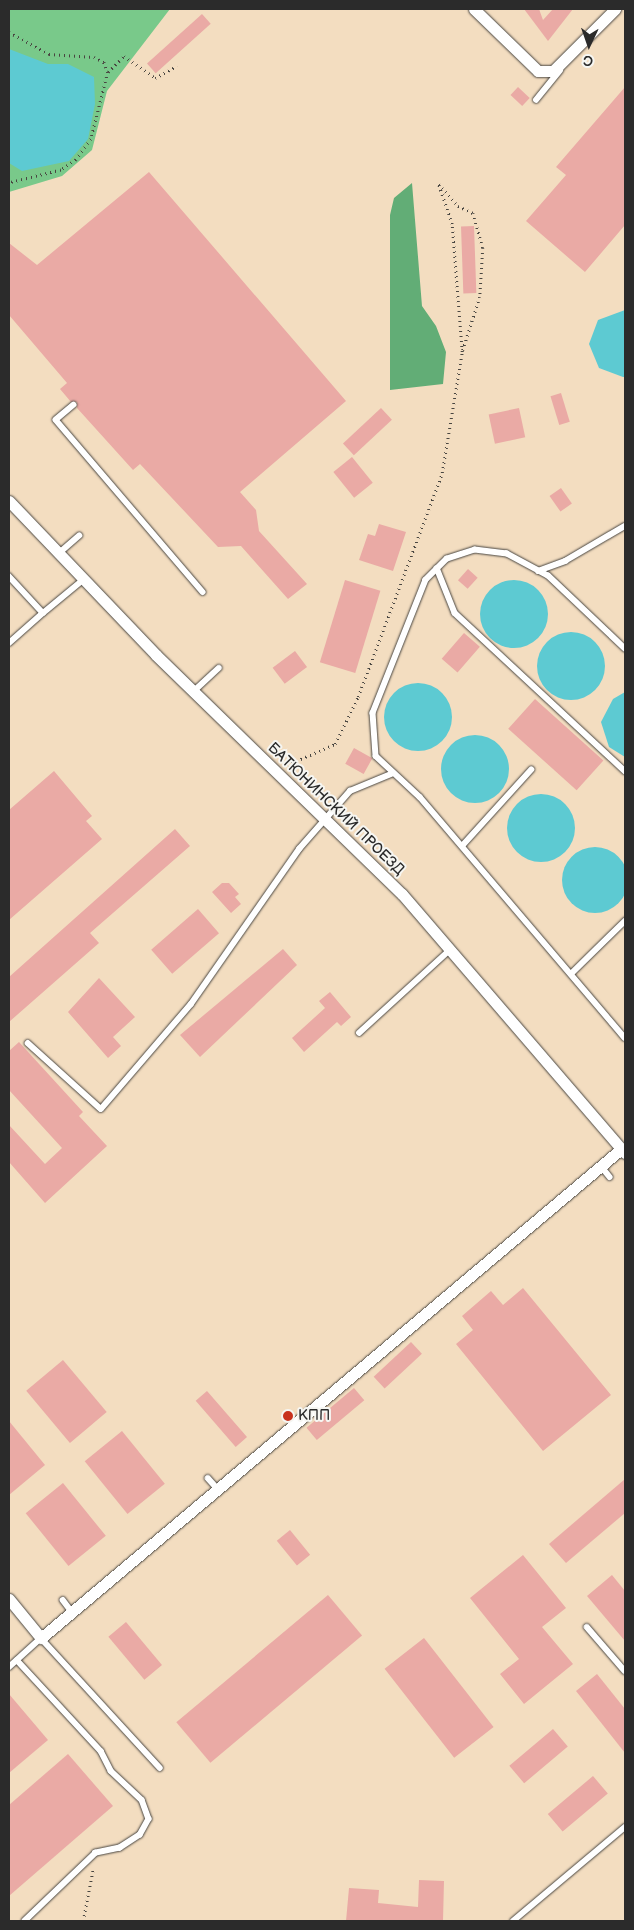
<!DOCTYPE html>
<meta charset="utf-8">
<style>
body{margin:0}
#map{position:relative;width:634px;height:1930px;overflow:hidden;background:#f3ddc0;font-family:"Balsamiq Sans",sans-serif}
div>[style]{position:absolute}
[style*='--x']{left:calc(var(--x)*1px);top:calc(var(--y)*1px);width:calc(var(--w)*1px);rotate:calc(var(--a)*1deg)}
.green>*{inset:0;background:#79c98a}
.forest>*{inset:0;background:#62ad76}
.water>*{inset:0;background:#5dcad2}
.round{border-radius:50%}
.building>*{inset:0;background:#eaaaa5;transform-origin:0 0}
.path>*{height:2.5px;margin-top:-1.25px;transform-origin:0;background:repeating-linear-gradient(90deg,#494641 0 1px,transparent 0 5px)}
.roads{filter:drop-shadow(0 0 1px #494641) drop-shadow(0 0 1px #494641)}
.lane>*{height:5.5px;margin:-2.75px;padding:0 2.75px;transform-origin:2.75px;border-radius:2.75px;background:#fff}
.street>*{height:11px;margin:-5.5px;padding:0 5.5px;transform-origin:5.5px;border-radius:5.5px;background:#fff}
.dots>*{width:14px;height:14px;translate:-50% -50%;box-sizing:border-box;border:2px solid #f6f6f2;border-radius:50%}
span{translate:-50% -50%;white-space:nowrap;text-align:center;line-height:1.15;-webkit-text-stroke:4px #f6f6f2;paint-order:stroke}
.street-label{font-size:15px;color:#2b2b2b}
.poi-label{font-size:15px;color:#2b2b2b}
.left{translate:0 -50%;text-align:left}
.frame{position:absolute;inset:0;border:10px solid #2b2b2b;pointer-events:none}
.north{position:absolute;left:564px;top:20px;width:50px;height:50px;-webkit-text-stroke:4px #f6f6f2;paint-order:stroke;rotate:183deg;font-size:14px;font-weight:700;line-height:20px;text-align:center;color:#2b2b2b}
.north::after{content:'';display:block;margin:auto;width:18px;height:22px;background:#2b2b2b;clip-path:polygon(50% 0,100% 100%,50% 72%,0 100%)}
</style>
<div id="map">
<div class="green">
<i style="clip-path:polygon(9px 9px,170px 9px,107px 91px,92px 150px,62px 176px,9px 192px)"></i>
</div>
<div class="forest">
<i style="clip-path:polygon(412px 183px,422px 306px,436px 326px,446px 352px,443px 384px,390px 390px,390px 215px,394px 198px)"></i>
</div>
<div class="water">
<i style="clip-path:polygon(9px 49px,48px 64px,68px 64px,94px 77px,95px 104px,88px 139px,69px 161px,22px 171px,9px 163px)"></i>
<i style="clip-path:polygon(625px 310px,625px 377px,623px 377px,599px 368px,589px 344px,598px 320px)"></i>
<i class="round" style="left:480px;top:580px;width:68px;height:68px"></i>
<i class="round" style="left:537px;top:632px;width:68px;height:68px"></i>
<i class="round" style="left:384px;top:683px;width:68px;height:68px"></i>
<i style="clip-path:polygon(625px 692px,625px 757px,609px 747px,601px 722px,613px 699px)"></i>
<i class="round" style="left:441px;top:735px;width:68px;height:68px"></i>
<i class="round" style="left:507px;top:794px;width:68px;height:68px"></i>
<i class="round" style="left:562px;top:847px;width:66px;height:66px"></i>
</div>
<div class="building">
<i style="clip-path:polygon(524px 9px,539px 9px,543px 20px,553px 9px,573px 9px,548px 41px)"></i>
<i style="left:202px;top:14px;width:13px;height:74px;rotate:48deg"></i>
<i style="left:518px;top:87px;width:16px;height:11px;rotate:43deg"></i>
<i style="clip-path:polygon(625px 87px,625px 225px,585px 272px,526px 221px,566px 175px,556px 167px)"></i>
<i style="clip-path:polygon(149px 172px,346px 401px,240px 492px,256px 510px,259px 531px,307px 584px,288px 599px,241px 546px,218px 547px,140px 464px,133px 470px,77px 408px,77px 402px,71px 402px,60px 389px,67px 383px,9px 315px,9px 243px,37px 265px)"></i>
<i style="left:474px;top:226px;width:67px;height:13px;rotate:88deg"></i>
<i style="left:561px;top:393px;width:30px;height:11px;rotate:73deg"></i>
<i style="left:381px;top:408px;width:16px;height:52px;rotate:47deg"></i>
<i style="left:519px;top:408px;width:30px;height:31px;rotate:78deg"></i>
<i style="left:352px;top:457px;width:33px;height:24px;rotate:51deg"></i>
<i style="left:561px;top:488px;width:19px;height:14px;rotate:55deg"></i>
<i style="clip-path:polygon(379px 524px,406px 532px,393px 571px,359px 560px,368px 534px,375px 536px)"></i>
<i style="left:468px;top:569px;width:13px;height:15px;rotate:42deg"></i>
<i style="left:345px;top:580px;width:37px;height:86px;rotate:17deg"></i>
<i style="left:464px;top:633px;width:21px;height:34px;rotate:41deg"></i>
<i style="left:295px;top:651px;width:20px;height:28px;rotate:53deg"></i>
<i style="left:535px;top:699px;width:92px;height:40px;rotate:42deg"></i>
<i style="left:354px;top:748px;width:21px;height:18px;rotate:29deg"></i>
<i style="clip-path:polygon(54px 771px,92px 816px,86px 821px,102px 839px,9px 920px,9px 810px)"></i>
<i style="clip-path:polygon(175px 829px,190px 846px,90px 933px,99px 943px,9px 1022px,9px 977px)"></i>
<i style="clip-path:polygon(222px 883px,229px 883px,239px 894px,235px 897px,241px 904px,231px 913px,212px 892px)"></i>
<i style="left:198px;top:909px;width:32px;height:62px;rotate:49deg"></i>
<i style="clip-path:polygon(283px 949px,297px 965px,200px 1057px,180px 1035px)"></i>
<i style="clip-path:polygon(99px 978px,135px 1017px,113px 1037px,121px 1046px,108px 1058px,68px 1012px)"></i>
<i style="clip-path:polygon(330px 992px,351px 1017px,341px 1026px,337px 1022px,304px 1052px,292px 1038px,325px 1008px,319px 1001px)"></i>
<i style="clip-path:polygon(19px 1042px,83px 1112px,79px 1116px,107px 1146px,45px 1203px,9px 1162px,9px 1125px,45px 1164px,62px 1148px,9px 1090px,9px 1051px)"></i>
<i style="clip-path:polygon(523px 1288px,611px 1395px,543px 1451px,456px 1344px,473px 1330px,462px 1316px,491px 1291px,503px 1305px)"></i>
<i style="left:411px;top:1342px;width:16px;height:51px;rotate:47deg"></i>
<i style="left:63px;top:1360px;width:68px;height:48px;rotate:50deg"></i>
<i style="left:354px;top:1388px;width:16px;height:62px;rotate:50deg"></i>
<i style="left:207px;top:1391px;width:61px;height:15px;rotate:49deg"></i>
<i style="clip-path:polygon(9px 1421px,45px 1465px,9px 1495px)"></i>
<i style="left:122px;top:1431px;width:68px;height:48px;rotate:51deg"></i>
<i style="clip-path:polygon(625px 1479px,625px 1513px,566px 1563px,549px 1544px)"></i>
<i style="left:63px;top:1483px;width:68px;height:48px;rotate:51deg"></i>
<i style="left:290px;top:1530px;width:32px;height:17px;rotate:51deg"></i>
<i style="clip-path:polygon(523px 1555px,566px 1608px,542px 1627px,573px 1664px,524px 1704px,500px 1674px,519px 1659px,470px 1598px)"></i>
<i style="clip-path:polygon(612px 1575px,625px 1591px,625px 1641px,587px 1596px)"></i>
<i style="left:328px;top:1595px;width:53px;height:198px;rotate:50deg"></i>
<i style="left:126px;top:1622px;width:56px;height:23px;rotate:50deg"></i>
<i style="left:424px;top:1638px;width:113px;height:50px;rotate:52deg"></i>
<i style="clip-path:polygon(597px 1674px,625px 1709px,625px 1753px,576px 1691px)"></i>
<i style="clip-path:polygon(9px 1694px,48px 1740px,9px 1773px)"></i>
<i style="left:553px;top:1729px;width:23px;height:57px;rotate:50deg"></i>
<i style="clip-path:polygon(68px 1754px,113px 1806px,9px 1896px,9px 1805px)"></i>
<i style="left:593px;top:1776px;width:23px;height:59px;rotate:50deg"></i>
<i style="clip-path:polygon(419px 1880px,444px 1881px,443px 1921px,346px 1921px,349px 1888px,379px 1890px,378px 1903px,418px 1907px)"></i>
</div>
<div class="path">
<i style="--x:9;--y:32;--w:46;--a:28.8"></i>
<i style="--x:49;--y:54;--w:45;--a:3.8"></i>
<i style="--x:94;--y:57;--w:11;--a:27"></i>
<i style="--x:104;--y:62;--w:11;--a:68"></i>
<i style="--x:108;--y:72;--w:69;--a:104.2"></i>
<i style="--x:91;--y:139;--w:26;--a:126"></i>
<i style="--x:76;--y:160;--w:18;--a:146"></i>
<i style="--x:61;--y:170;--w:54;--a:166"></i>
<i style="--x:108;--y:72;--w:23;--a:-45"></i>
<i style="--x:124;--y:56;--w:38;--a:35"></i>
<i style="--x:155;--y:78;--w:25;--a:-29"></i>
<i style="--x:439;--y:184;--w:29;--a:49"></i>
<i style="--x:458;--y:206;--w:17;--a:25"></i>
<i style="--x:473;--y:213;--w:36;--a:74"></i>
<i style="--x:483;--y:248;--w:49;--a:93.5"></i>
<i style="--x:480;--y:297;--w:56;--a:107.8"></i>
<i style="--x:287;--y:765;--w:52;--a:-23.6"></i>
<i style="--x:335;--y:744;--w:52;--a:-63.9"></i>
<i style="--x:358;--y:697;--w:239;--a:-69.4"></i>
<i style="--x:442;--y:473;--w:123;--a:-80.6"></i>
<i style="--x:462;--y:352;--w:128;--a:-94.5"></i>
<i style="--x:452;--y:224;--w:43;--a:-108.9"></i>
<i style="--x:83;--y:1921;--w:53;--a:-79.1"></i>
</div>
<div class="roads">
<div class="lane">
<i style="--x:536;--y:100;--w:38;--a:-51"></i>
<i style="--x:74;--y:405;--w:23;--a:140"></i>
<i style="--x:56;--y:420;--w:226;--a:49.5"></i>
<i style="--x:58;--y:554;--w:28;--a:-41"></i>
<i style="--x:437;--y:568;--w:48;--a:68.2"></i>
<i style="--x:455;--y:613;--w:232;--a:42.9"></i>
<i style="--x:538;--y:571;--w:29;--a:-20"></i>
<i style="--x:565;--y:561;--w:69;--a:-30.3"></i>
<i style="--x:9;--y:576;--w:50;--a:47.4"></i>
<i style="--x:43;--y:613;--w:52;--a:-39.5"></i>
<i style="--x:9;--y:643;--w:45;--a:-41.4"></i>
<i style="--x:625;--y:649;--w:106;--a:-136.5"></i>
<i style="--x:548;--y:576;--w:47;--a:-151.8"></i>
<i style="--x:507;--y:554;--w:32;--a:-173"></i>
<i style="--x:475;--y:550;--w:29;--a:162"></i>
<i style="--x:447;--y:559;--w:30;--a:135"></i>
<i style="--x:426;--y:580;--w:143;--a:111.7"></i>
<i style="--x:373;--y:713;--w:43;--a:86"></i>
<i style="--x:376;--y:756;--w:60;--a:43"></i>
<i style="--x:420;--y:797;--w:316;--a:49.6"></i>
<i style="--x:193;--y:692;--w:35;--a:-43"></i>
<i style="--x:462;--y:846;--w:103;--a:-47.8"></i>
<i style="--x:571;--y:974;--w:76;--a:-44.5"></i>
<i style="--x:359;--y:1033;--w:123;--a:-42.4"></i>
<i style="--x:28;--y:1043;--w:98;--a:42.1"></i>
<i style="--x:101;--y:1109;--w:138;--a:-49.4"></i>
<i style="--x:191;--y:1004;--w:189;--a:-55.1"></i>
<i style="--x:299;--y:849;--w:77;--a:-48.7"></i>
<i style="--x:350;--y:791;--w:44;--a:-22.5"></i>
<i style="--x:601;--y:1166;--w:14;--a:51"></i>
<i style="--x:208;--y:1478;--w:15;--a:48"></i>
<i style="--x:63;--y:1600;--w:15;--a:53"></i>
<i style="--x:587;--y:1627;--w:58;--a:49.2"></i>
<i style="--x:17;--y:1660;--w:124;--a:47.3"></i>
<i style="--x:101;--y:1751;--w:22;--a:63"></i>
<i style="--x:111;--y:1771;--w:42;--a:43.1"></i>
<i style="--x:142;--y:1800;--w:20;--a:70"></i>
<i style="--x:149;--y:1819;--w:18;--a:119"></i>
<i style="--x:140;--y:1835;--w:24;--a:147"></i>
<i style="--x:120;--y:1848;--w:25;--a:168"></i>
<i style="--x:96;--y:1853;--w:98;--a:136.2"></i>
<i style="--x:9;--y:1667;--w:43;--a:-42.2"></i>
<i style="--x:41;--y:1638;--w:176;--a:47.5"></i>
<i style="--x:513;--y:1921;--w:146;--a:-40"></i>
</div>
<div class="street">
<i style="--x:474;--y:9;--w:89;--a:44.1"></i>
<i style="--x:538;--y:71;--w:15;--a:0"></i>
<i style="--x:553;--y:71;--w:88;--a:-45"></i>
<i style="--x:9;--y:501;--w:213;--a:46.3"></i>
<i style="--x:156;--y:655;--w:343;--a:44.2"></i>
<i style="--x:402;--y:894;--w:342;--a:49.3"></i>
<i style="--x:9;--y:1599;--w:50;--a:50.6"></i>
<i style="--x:41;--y:1638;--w:759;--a:-40.13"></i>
</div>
</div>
<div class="dots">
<i style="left:288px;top:1416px;background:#c8321e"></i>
</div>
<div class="street-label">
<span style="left:336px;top:809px;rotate:44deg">БАТЮНИНСКИЙ ПРОЕЗД</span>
</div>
<div class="poi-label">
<span class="left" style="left:298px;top:1416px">КПП</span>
</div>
<div class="frame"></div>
<div class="north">С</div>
</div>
